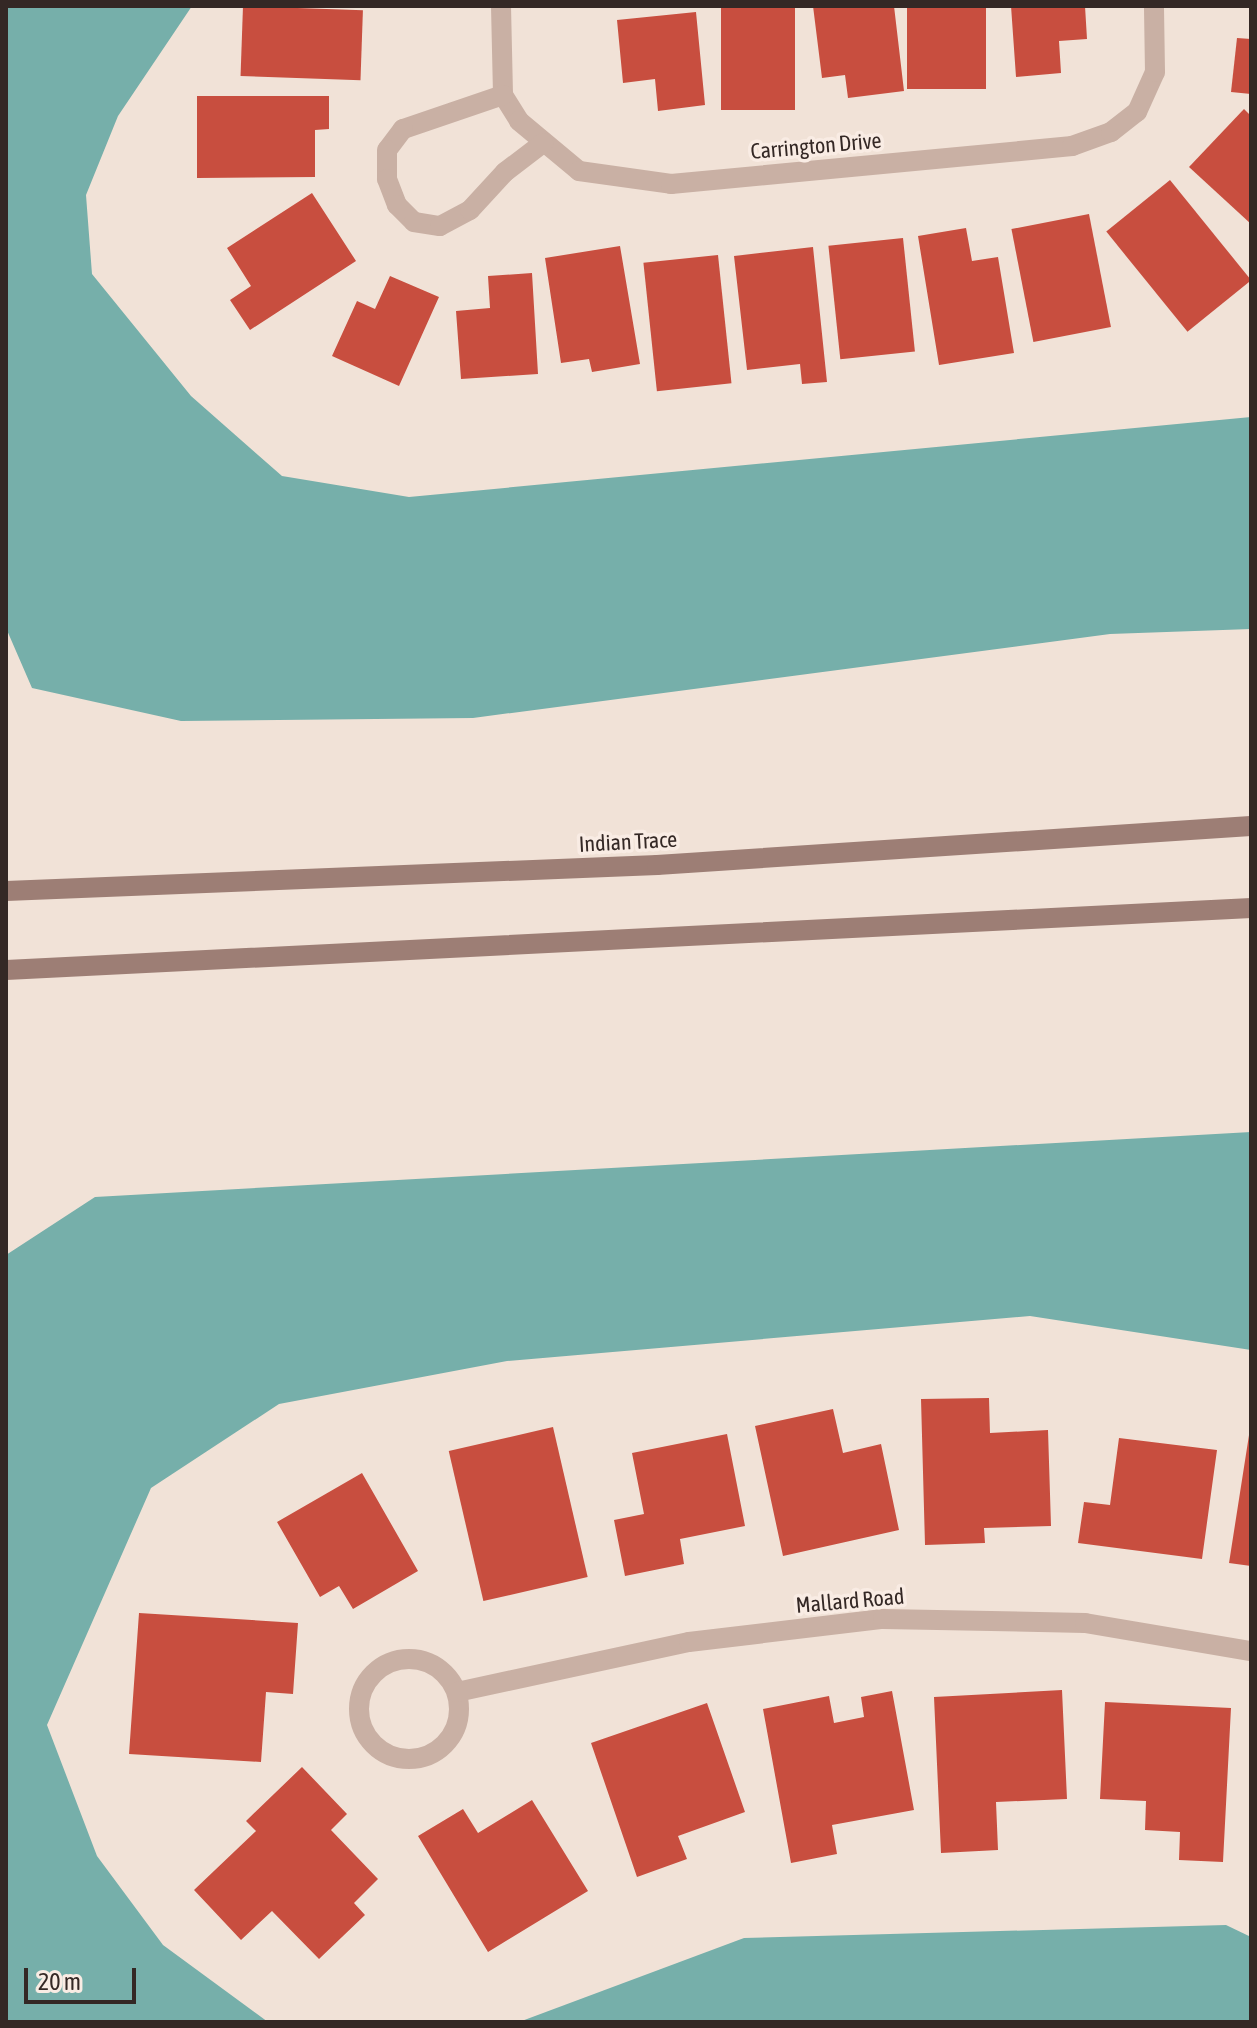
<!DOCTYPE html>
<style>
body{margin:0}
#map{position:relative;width:1257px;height:2028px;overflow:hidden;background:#f1e2d7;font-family:"Asap Condensed",sans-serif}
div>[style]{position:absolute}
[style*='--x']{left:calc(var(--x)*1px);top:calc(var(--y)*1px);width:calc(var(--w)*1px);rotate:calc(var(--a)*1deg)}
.water>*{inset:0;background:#76afaa}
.building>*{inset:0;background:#c84e3f;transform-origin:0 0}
.street>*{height:20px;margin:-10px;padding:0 10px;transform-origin:10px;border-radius:10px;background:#c9b0a4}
.street>.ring{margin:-10px;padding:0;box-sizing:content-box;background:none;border:20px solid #c9b0a4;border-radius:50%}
.secondary>*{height:20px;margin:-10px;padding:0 10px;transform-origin:10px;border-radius:10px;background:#9d7e75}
span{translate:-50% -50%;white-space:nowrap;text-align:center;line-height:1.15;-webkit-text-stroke:7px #f9ece4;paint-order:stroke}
.street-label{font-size:22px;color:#342825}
.frame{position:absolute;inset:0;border:8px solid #342825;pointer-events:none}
.scale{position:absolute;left:24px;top:1968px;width:112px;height:36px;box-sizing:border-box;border:4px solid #342825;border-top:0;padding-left:10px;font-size:24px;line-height:28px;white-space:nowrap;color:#342825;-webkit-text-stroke:6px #f9ece4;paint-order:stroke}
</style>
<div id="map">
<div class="water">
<i style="clip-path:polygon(6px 6px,192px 6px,118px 116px,86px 195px,92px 274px,191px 396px,282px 476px,409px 497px,1251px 417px,1251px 629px,1110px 634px,473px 718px,181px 721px,32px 688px,6px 628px)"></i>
<i style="clip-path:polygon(1251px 1132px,1251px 1350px,1030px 1316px,507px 1361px,279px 1404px,151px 1488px,47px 1725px,97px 1856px,163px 1945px,268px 2022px,6px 2022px,6px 1255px,95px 1197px)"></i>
<i style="clip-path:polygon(1226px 1925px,1251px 1937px,1251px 2022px,519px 2022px,744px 1938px)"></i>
</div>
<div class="building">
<i style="left:243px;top:6px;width:120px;height:70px;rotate:2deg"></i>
<i style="left:721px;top:6px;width:74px;height:104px"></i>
<i style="clip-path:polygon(813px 6px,894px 6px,904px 91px,848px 98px,845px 75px,822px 78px)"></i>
<i style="left:907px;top:6px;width:79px;height:83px"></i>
<i style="clip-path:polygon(1011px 6px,1085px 6px,1087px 39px,1059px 41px,1061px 73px,1016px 77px)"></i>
<i style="clip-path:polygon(696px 12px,705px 105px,658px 111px,655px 79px,623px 83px,617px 20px)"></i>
<i style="clip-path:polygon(1237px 38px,1251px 39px,1251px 94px,1231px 92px)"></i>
<i style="clip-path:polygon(197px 96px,329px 96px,329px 129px,315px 130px,315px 177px,197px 178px)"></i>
<i style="clip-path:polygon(1244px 109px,1251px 116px,1251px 224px,1189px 167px)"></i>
<i style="left:1170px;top:180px;width:129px;height:82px;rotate:51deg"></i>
<i style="clip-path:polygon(312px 193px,356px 261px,250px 330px,230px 300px,251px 286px,227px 248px)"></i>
<i style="left:1089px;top:214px;width:115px;height:79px;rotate:79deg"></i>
<i style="clip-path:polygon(966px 228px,972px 261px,998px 257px,1014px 353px,939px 365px,918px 236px)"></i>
<i style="left:903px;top:238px;width:114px;height:75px;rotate:84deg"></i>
<i style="clip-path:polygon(620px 246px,640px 364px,592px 372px,589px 359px,561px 363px,545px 258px)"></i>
<i style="clip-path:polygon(813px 247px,827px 382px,802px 384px,800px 364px,747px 370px,734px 256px)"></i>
<i style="left:718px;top:255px;width:129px;height:75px;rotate:84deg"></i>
<i style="clip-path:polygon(532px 273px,538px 374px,461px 379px,456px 311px,490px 308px,488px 276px)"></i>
<i style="clip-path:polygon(390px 276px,439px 297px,399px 386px,332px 356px,357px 301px,375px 309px)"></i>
<i style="clip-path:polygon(989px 1398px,990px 1433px,1048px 1430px,1051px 1526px,984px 1528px,985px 1543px,925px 1545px,921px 1399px)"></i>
<i style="clip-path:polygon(833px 1409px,843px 1453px,881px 1444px,899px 1530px,783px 1556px,755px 1426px)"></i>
<i style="left:553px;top:1427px;width:154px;height:107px;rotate:77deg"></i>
<i style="clip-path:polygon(727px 1434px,745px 1526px,680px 1539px,684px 1564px,625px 1576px,614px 1520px,644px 1514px,632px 1453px)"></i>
<i style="clip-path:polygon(1249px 1435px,1251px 1435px,1251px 1566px,1229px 1563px)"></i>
<i style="clip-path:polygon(1119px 1438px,1217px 1450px,1202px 1559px,1078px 1543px,1084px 1502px,1110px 1505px)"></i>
<i style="clip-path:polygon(362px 1473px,418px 1571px,353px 1609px,339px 1586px,320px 1597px,277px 1522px)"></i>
<i style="clip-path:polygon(139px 1613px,298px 1623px,293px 1694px,266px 1692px,261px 1762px,129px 1754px)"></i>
<i style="clip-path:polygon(1062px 1690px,1067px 1799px,996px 1802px,998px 1850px,941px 1853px,934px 1697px)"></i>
<i style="clip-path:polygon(892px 1691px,914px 1810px,832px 1825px,837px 1854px,791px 1863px,763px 1709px,829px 1696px,834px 1723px,864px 1717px,861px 1697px)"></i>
<i style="clip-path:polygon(1105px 1702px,1231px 1708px,1223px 1862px,1179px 1860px,1180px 1832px,1145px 1830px,1146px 1801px,1100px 1799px)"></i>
<i style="clip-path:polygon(707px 1703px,745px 1812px,678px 1836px,687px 1859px,637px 1877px,591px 1743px)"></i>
<i style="clip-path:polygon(302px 1767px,347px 1814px,331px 1830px,378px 1879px,354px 1903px,365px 1915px,319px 1959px,272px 1911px,241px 1940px,194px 1890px,256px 1831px,246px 1821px)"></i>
<i style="clip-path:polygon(532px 1800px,588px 1891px,488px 1952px,418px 1836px,463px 1809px,478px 1833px)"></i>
</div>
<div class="street">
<i style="--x:501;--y:6;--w:89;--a:88.7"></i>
<i style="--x:503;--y:95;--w:31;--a:58"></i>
<i style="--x:519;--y:121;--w:78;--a:39.8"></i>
<i style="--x:579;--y:171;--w:93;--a:8"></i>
<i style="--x:671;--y:184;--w:403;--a:-5.4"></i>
<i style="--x:1072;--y:146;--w:41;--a:-19.7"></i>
<i style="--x:1111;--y:132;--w:33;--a:-38"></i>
<i style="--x:1137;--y:112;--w:44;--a:-65.8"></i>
<i style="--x:1155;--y:72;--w:66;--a:-90.9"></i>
<i style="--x:503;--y:95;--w:106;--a:161.2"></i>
<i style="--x:403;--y:129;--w:26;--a:127"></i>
<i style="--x:387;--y:150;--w:29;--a:90"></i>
<i style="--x:387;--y:179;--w:28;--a:69"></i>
<i style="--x:397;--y:205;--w:24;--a:45"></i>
<i style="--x:414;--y:222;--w:26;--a:9"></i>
<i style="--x:440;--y:226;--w:34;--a:-28"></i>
<i style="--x:470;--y:210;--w:52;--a:-47.4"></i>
<i style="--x:505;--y:172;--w:48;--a:-37.3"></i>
<i class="ring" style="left:359px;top:1659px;width:80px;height:80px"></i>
<i style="--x:457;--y:1692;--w:237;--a:-12.2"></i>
<i style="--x:689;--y:1642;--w:195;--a:-6.8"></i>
<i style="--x:883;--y:1619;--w:202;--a:1.1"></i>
<i style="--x:1085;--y:1623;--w:168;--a:9.6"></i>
</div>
<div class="secondary">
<i style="--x:6;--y:891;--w:652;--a:-2.29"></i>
<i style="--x:657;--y:865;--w:595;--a:-3.76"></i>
<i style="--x:6;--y:970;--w:1247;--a:-2.85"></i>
</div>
<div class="street-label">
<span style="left:816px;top:146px;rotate:-5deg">Carrington Drive</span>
<span style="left:628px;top:842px;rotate:-3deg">Indian Trace</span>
<span style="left:850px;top:1601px;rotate:-5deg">Mallard Road</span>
</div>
<div class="frame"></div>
<div class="scale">20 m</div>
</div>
